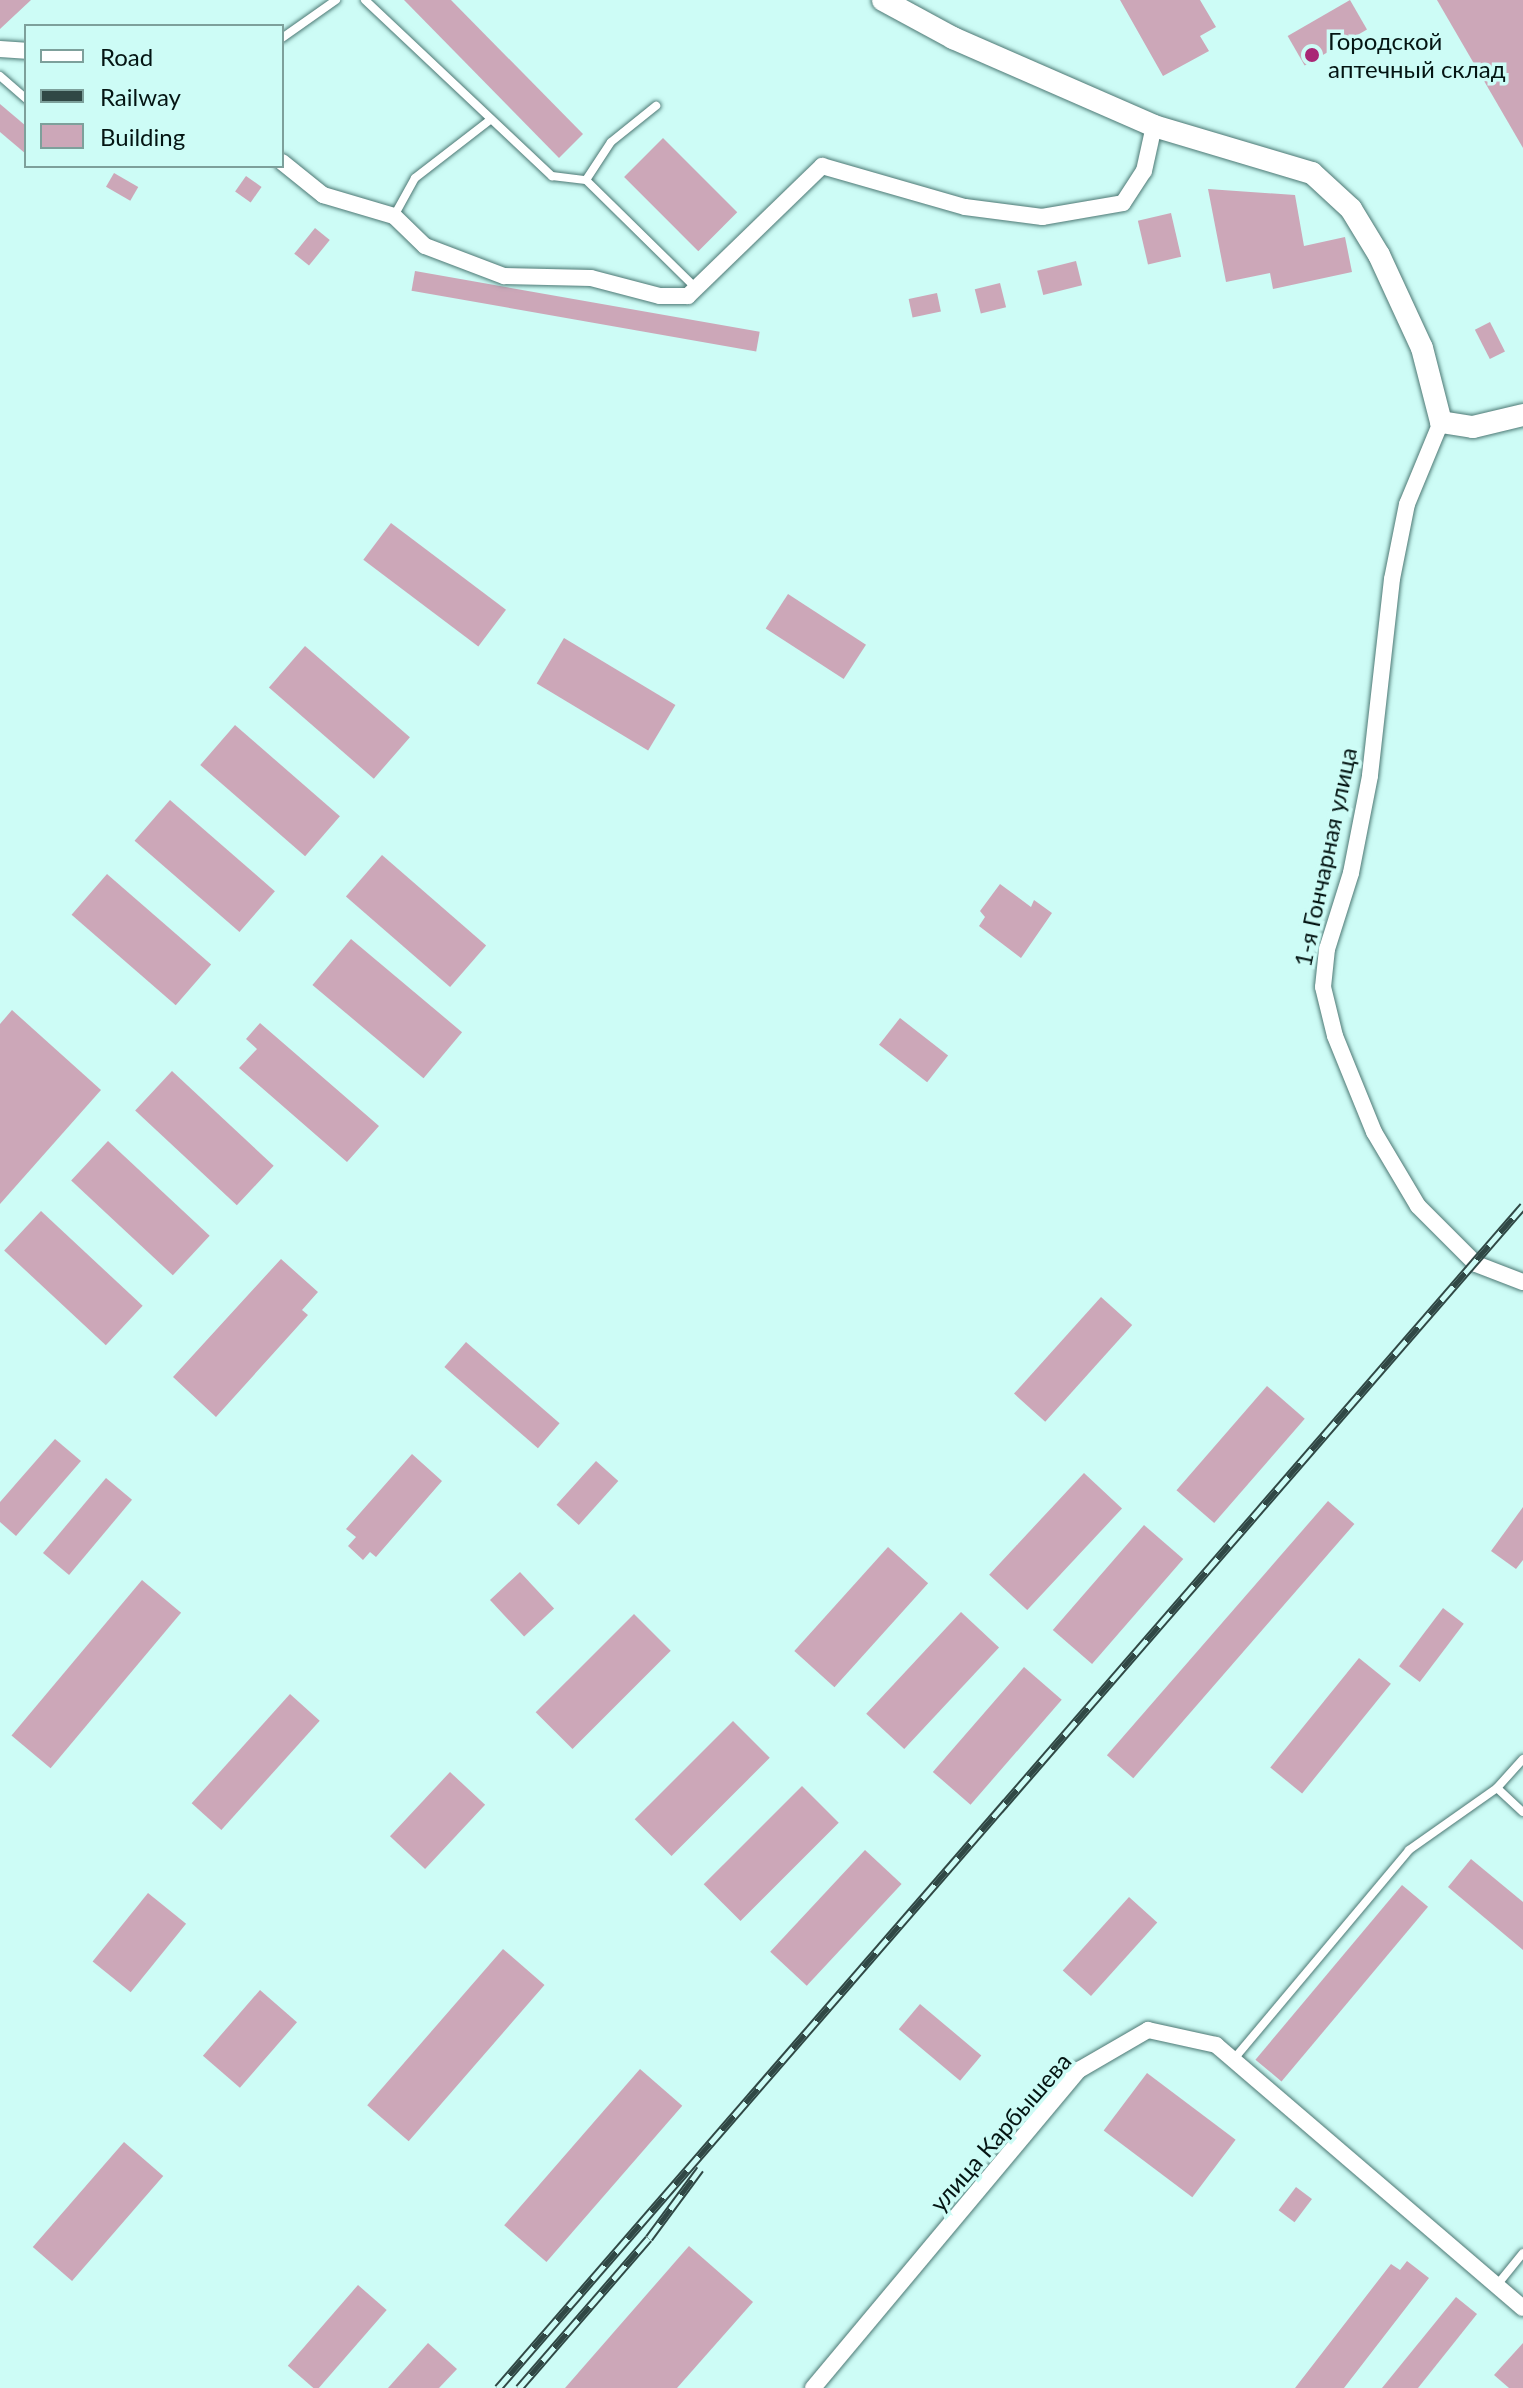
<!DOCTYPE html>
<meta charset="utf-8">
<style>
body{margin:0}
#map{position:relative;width:1523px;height:2388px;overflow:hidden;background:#cdfcf6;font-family:Lato,sans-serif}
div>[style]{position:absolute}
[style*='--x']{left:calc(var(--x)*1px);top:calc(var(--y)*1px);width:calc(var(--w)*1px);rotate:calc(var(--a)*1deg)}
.building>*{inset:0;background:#cca7b8;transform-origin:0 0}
.roads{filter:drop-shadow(0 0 2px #4d7874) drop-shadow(0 0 2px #4d7874)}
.lane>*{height:8px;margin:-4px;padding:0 4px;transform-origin:4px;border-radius:4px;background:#fff}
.street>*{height:16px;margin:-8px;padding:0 8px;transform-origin:8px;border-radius:8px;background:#fff}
.secondary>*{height:22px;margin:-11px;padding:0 11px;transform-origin:11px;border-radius:11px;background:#fff}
.rail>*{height:9px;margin-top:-4.5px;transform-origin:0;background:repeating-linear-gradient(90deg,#cdfcf6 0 18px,#304845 0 36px);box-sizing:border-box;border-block:2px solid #304845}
.dots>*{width:22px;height:22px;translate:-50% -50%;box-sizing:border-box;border:4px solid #cdfcf6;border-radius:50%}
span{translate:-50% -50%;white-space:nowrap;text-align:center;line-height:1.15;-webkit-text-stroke:7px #cdfcf6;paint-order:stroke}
.poi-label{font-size:24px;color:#041513}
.left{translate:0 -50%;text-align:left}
.street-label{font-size:24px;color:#041513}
.legend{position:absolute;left:24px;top:24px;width:260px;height:144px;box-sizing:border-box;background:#cdfcf6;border:2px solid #7da09b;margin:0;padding:10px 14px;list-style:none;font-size:24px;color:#041513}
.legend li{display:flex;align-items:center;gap:16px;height:40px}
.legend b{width:40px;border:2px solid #7da09b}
</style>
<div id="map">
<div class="building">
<i style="clip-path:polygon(0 0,31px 0,0 29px)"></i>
<i style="clip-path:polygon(404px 0,451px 0,583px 134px,559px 158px)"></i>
<i style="clip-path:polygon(1120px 0,1200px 0,1216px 27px,1200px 36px,1209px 51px,1163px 76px)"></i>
<i style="left:1350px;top:0;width:34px;height:72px;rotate:60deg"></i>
<i style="clip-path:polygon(1437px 0,1523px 0,1523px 148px)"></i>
<i style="clip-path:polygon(0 104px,26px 126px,26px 154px,0 132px)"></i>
<i style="left:663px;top:138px;width:105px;height:55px;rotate:45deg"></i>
<i style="left:114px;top:173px;width:28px;height:16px;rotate:30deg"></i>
<i style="left:246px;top:176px;width:19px;height:19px;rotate:35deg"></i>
<i style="clip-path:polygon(1208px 189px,1295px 195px,1304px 246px,1345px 237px,1352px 272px,1273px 289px,1270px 273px,1226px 282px)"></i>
<i style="left:1171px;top:213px;width:45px;height:34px;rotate:77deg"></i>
<i style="left:315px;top:228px;width:19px;height:33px;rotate:39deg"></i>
<i style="left:1076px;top:261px;width:25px;height:40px;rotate:76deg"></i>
<i style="left:415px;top:271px;width:350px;height:20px;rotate:10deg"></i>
<i style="left:1000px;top:283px;width:25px;height:26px;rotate:76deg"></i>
<i style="left:937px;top:293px;width:19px;height:29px;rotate:78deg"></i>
<i style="left:1490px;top:322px;width:33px;height:17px;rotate:63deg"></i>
<i style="left:391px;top:523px;width:144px;height:46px;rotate:37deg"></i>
<i style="left:788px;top:594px;width:93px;height:41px;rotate:33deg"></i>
<i style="left:564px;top:638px;width:130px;height:53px;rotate:31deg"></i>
<i style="left:305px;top:646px;width:139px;height:55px;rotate:41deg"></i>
<i style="left:235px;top:725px;width:139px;height:53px;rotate:41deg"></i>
<i style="left:170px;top:800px;width:139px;height:54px;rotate:41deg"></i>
<i style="left:382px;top:855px;width:138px;height:55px;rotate:41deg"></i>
<i style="left:107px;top:874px;width:138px;height:54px;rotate:41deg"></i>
<i style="clip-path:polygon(1000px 884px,1031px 907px,1034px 900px,1052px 913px,1021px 958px,979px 926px,985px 917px,980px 911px)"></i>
<i style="left:351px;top:939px;width:145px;height:60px;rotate:40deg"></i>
<i style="clip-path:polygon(12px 1010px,101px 1090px,0 1204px,0 1024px)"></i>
<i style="left:900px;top:1018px;width:61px;height:34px;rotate:38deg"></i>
<i style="clip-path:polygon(260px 1023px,379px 1126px,347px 1162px,239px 1068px,257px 1049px,246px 1039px)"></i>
<i style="left:172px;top:1071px;width:139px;height:54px;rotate:43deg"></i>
<i style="left:108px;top:1141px;width:139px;height:54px;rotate:43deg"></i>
<i style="left:41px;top:1211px;width:139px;height:54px;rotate:43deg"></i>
<i style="clip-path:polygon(281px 1259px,318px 1292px,302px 1310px,308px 1315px,216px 1417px,173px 1377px)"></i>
<i style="left:1101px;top:1297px;width:42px;height:130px;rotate:42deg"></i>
<i style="left:466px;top:1342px;width:124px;height:33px;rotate:41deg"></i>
<i style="left:1267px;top:1386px;width:50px;height:138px;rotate:41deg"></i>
<i style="clip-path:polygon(55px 1439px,81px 1461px,16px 1536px,0 1522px,0 1502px)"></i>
<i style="clip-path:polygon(412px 1454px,442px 1481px,376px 1557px,370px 1552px,363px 1560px,348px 1546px,356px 1537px,346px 1529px)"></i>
<i style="left:596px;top:1461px;width:30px;height:59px;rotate:42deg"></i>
<i style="left:1084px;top:1473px;width:52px;height:139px;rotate:43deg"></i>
<i style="left:106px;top:1478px;width:34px;height:98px;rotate:40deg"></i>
<i style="left:1328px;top:1501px;width:35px;height:337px;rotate:41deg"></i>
<i style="clip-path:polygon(1523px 1507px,1523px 1560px,1516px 1569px,1491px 1551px)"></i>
<i style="left:1144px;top:1525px;width:52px;height:139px;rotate:41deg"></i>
<i style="left:888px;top:1547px;width:54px;height:140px;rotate:42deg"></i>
<i style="left:520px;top:1572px;width:50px;height:41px;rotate:47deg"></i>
<i style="left:142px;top:1580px;width:51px;height:203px;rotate:40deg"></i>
<i style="left:1443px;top:1608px;width:26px;height:73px;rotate:37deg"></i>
<i style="left:961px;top:1612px;width:52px;height:139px;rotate:43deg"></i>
<i style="left:634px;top:1614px;width:52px;height:139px;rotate:45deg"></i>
<i style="left:1359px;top:1658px;width:41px;height:141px;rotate:39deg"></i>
<i style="left:1024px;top:1667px;width:50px;height:139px;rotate:41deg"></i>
<i style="left:290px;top:1694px;width:40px;height:147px;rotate:42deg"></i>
<i style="left:733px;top:1721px;width:52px;height:139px;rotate:45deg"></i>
<i style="left:450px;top:1772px;width:48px;height:88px;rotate:43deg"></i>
<i style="left:802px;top:1786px;width:52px;height:139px;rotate:45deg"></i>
<i style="left:865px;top:1850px;width:50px;height:139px;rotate:43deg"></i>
<i style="clip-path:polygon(1471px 1859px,1523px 1902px,1523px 1950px,1448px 1887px)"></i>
<i style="left:1402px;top:1885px;width:34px;height:228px;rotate:40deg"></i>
<i style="left:148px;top:1893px;width:49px;height:88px;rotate:39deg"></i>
<i style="left:1129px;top:1897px;width:38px;height:99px;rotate:42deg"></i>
<i style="left:503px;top:1949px;width:55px;height:207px;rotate:41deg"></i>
<i style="left:260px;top:1990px;width:49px;height:87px;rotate:41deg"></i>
<i style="left:920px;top:2004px;width:80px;height:33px;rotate:40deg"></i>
<i style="left:640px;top:2069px;width:56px;height:207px;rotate:41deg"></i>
<i style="left:1147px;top:2073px;width:111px;height:72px;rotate:37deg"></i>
<i style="left:124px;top:2142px;width:52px;height:139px;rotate:41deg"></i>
<i style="left:1296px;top:2187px;width:20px;height:29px;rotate:37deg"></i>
<i style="clip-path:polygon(689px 2246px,753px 2302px,677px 2388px,565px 2388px)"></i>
<i style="clip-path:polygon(1407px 2261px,1429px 2278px,1344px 2388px,1295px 2388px,1391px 2264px,1400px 2270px)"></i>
<i style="left:358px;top:2285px;width:38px;height:107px;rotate:41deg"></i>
<i style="clip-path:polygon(1456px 2297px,1477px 2314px,1418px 2388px,1382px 2388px)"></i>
<i style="clip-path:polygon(428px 2343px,457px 2369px,439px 2388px,388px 2388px)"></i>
<i style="clip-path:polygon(1523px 2343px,1523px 2388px,1509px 2388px,1494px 2375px)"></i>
</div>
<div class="roads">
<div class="lane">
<i style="--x:365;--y:0;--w:257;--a:43.3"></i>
<i style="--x:552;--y:176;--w:34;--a:7"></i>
<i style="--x:586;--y:180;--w:156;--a:44.5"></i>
<i style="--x:282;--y:38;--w:66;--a:-35.1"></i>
<i style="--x:0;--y:76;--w:35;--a:41"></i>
<i style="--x:586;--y:180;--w:45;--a:-56.7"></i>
<i style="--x:611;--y:142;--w:58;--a:-38.7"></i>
<i style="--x:394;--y:216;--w:43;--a:-61.1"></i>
<i style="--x:415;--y:178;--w:95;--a:-37.7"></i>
<i style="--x:1523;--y:1759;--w:39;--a:132"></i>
<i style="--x:1497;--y:1788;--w:35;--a:43"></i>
<i style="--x:1233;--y:2060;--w:274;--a:-50"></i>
<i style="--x:1409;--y:1850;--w:108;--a:-35.2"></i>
<i style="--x:1497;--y:2285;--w:41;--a:-50.9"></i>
</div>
<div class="street">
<i style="--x:0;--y:49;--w:26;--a:4"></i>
<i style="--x:282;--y:162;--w:53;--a:38.8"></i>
<i style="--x:323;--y:195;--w:74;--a:16.5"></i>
<i style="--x:394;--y:216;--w:43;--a:44.1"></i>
<i style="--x:425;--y:246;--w:85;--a:20.8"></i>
<i style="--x:504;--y:276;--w:87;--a:1.3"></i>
<i style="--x:591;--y:278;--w:71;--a:14.6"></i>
<i style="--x:660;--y:296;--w:28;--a:0"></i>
<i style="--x:688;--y:296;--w:187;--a:-44.1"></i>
<i style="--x:822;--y:166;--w:149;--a:16"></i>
<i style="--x:965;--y:207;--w:78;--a:7.4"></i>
<i style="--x:1042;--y:217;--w:82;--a:-9.8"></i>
<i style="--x:1123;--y:203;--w:38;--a:-57"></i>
<i style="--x:1144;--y:171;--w:46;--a:-77.5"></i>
<i style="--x:1441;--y:422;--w:89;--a:112.5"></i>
<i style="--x:1407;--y:504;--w:76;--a:101.3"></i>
<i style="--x:1392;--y:579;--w:198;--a:96.4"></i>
<i style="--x:1370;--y:776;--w:99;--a:101.1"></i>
<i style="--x:1351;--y:873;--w:80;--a:107.5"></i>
<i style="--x:1327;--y:949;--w:38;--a:96"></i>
<i style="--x:1323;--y:987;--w:50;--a:76.2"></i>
<i style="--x:1335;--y:1036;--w:104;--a:67.9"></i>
<i style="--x:1374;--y:1132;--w:86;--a:59.3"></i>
<i style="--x:1418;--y:1206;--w:82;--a:45"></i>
<i style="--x:1476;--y:1264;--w:50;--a:21"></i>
<i style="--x:813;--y:2388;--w:415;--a:-50.1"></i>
<i style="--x:1079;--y:2070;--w:80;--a:-30.1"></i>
<i style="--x:1148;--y:2030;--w:70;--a:12.4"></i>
<i style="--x:1216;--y:2045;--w:404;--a:40.6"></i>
</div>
<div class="secondary">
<i style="--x:883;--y:0;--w:80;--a:28.5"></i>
<i style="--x:953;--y:38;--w:219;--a:23.6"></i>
<i style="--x:1154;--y:126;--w:165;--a:16.6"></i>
<i style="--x:1312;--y:173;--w:53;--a:42.7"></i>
<i style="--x:1351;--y:209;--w:54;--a:58.7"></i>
<i style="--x:1379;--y:255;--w:102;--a:65.2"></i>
<i style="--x:1422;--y:348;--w:76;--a:75.6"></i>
<i style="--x:1441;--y:422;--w:32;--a:9"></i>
<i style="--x:1473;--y:427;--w:51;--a:-13.5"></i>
</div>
</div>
<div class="rail">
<i style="--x:498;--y:2388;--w:1565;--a:-49.07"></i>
<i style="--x:519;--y:2388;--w:198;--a:-49.1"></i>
<i style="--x:649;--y:2238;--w:86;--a:-53.5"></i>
</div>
<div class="dots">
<i style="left:1312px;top:55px;background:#a92775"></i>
</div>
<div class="poi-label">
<span class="left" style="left:1328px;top:55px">Городской<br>аптечный склад</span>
</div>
<div class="street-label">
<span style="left:1325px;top:857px;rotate:-78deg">1-я Гончарная улица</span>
<span style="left:1000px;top:2132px;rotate:-49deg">улица Карбышева</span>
</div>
<ul class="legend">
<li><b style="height:10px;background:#fff"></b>Road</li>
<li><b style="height:10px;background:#304845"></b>Railway</li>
<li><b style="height:22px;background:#cca7b8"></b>Building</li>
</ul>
</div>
